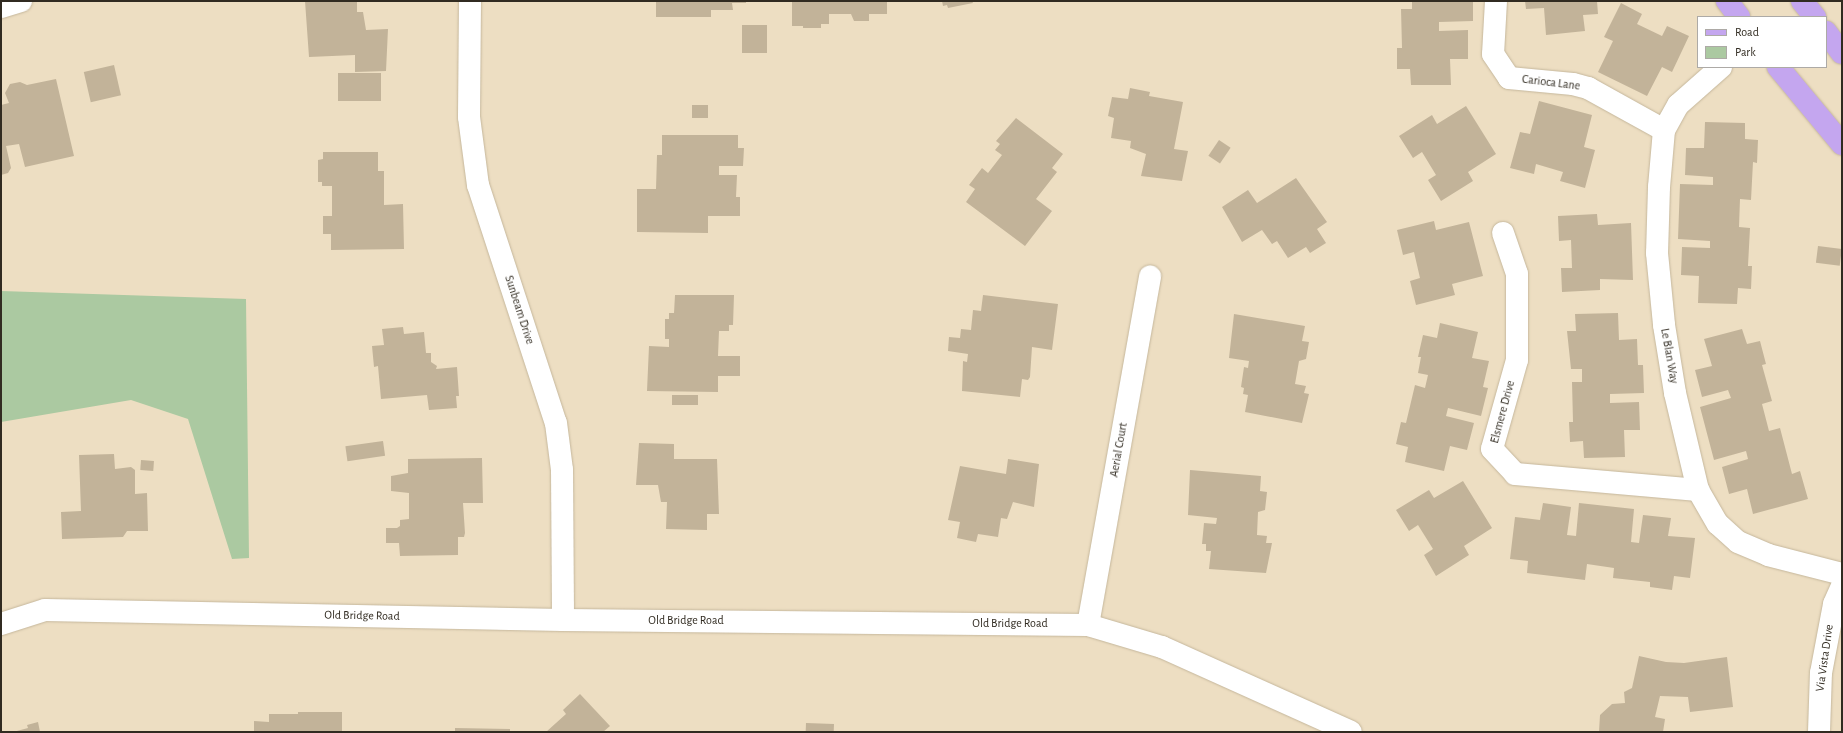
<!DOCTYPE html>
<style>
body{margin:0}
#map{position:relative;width:1843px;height:733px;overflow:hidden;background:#eddec2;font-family:"Alegreya Sans",sans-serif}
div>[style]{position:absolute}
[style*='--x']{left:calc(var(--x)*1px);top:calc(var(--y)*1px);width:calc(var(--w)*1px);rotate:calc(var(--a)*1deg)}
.green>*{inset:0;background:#abc9a1}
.building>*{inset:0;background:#c2b399;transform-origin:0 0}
.roads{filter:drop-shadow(0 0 1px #c5b79c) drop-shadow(0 0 1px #c5b79c)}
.street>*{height:22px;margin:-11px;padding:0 11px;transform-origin:11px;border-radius:11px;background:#fff}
.primary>*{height:22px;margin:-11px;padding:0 11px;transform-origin:11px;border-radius:11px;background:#c4a6ef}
span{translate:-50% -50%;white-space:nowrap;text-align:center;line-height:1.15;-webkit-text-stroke:3px #fff;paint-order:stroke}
.street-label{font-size:12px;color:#312b21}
.frame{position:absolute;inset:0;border:2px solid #312b21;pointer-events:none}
.legend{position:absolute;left:1697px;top:16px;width:130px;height:52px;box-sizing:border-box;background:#fff;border:1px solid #adaaa6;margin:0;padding:5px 7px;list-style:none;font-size:12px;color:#312b21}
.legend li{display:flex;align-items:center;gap:8px;height:20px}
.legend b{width:20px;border:1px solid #adaaa6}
</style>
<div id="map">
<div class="green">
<i style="clip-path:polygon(1px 291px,246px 299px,249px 558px,232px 559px,188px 419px,131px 400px,1px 422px)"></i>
</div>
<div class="building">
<i style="clip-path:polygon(305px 1px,357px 1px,357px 12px,363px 12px,366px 30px,388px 29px,386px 71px,355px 72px,355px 55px,309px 57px)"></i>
<i style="clip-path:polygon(656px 1px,746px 1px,746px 3px,732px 3px,733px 10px,711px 10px,711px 17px,656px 17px)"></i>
<i style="clip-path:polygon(792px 1px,887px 1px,887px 14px,869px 14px,869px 21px,854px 21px,851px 14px,829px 14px,829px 24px,821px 24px,821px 28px,803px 28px,803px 26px,792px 26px)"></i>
<i style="clip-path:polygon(942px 1px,972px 1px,973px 3px,948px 8px,947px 5px,943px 6px)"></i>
<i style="clip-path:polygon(1412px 1px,1473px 1px,1473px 21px,1439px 22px,1439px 31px,1468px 30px,1468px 59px,1450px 59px,1451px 85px,1411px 85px,1410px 69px,1397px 69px,1397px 48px,1402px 48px,1401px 9px,1412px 9px)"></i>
<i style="clip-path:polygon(1525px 1px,1597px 1px,1598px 14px,1583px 15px,1585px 31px,1546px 35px,1544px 8px,1526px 9px)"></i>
<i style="clip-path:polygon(1621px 3px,1642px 14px,1637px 24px,1662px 36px,1667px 26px,1689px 36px,1672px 72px,1662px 67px,1647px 96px,1598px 72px,1613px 41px,1604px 37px)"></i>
<i style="left:742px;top:25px;width:25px;height:28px"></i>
<i style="left:114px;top:65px;width:31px;height:31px;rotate:77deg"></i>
<i style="left:381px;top:73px;width:28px;height:43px;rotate:90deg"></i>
<i style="clip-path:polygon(56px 79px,74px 156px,25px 167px,19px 144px,6px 146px,11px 168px,8px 173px,1px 175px,1px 105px,9px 103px,5px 93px,10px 84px,20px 82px,27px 85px)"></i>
<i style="clip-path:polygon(1130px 88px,1150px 92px,1149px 96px,1183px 102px,1174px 149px,1188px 151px,1182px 181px,1141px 176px,1146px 154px,1130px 148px,1131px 141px,1111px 138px,1114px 118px,1108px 116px,1112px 97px,1128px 99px)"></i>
<i style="clip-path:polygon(1539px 101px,1592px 115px,1584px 147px,1595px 150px,1585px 188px,1560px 181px,1563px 172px,1536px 164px,1534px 174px,1510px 168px,1520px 132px,1530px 134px)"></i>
<i style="left:692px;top:105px;width:16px;height:13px"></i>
<i style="clip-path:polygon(1466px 106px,1496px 154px,1468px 172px,1473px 181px,1441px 201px,1428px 180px,1436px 175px,1422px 152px,1413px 158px,1399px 136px,1432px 115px,1437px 124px)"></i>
<i style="clip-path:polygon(1016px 118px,1063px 154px,1052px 168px,1057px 172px,1036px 199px,1052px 211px,1025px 246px,966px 202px,975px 189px,969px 185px,982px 168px,988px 173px,1002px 155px,995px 150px,1000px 144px,996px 141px)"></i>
<i style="clip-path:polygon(1705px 122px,1745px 123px,1745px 139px,1758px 140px,1757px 163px,1753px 162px,1751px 200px,1740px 199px,1739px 227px,1750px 228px,1748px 266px,1752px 266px,1751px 289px,1738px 288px,1737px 304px,1698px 303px,1699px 276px,1681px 275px,1682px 247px,1710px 248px,1710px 241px,1678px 239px,1680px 184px,1713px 185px,1713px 177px,1685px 175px,1686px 148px,1704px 148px)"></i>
<i style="clip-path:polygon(662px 135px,738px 135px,738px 148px,744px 148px,743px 166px,719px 166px,719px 175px,737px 175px,736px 197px,740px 197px,740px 216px,708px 216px,708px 233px,637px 232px,637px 189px,656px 189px,657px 155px,662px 155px)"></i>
<i style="left:1219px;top:140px;width:14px;height:19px;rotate:34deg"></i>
<i style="clip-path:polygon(323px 152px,378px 152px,378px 171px,384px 171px,384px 205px,403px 204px,404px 249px,331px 250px,331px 234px,323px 234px,323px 216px,332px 216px,332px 186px,322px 186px,322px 182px,318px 182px,318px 160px,323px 159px)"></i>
<i style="clip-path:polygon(1296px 178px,1327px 222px,1317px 229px,1326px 243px,1310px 253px,1306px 247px,1288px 258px,1277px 241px,1272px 244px,1262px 230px,1242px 242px,1222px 207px,1248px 190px,1257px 203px)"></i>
<i style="clip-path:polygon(1597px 214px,1598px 225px,1631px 223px,1633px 280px,1600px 279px,1600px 290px,1562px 292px,1561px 268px,1572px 268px,1571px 240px,1559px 241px,1558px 216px)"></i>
<i style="clip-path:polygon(1434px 221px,1436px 230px,1469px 222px,1483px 276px,1452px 284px,1455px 295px,1416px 305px,1410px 281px,1420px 278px,1414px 252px,1403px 255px,1397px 230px)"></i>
<i style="left:1818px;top:246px;width:24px;height:17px;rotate:7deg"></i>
<i style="clip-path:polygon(675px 295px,734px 295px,733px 325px,729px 325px,729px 331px,719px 331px,718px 356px,740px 356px,740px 376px,718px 376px,718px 392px,647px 391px,649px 346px,669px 347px,669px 339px,665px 339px,665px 319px,669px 319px,669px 313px,674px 313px)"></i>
<i style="clip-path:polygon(983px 295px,1058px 304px,1052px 350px,1032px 347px,1030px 377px,1028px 380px,1022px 379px,1020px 397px,962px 391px,963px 361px,967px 362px,968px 354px,948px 351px,949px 337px,960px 338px,961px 329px,971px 330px,973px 310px,981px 311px)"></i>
<i style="clip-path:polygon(1618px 313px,1619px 340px,1637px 339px,1638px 365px,1643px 365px,1644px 393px,1610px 394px,1610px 403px,1639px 402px,1640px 430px,1624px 430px,1625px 457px,1584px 458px,1583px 441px,1570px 442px,1569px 422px,1573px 422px,1572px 382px,1582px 382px,1582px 369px,1571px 369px,1567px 331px,1576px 331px,1575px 314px)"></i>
<i style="clip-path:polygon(1234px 314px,1305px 326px,1302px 341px,1309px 342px,1306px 359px,1299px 361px,1295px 384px,1306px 386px,1304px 393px,1309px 394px,1302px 423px,1245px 412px,1248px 395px,1243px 394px,1244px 388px,1241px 387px,1244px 367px,1248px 368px,1249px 361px,1229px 358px)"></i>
<i style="clip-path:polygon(1440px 323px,1478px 332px,1472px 358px,1489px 361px,1483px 387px,1488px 388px,1481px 416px,1448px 408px,1446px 416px,1474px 423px,1467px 450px,1450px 446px,1444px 471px,1405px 462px,1408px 447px,1396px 444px,1401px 422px,1406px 423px,1415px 385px,1425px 388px,1428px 375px,1418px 373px,1421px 357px,1418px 357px,1423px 335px,1437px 338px)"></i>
<i style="clip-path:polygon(403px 327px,404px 334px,424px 332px,426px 353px,431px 353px,431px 362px,437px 366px,436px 369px,457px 367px,459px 396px,456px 396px,457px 408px,429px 410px,427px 395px,381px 399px,378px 366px,374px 367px,372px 346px,384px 345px,382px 329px)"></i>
<i style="clip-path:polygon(1742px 329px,1747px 344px,1760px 341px,1766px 364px,1762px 365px,1772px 401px,1762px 404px,1769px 431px,1780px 428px,1792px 474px,1800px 471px,1808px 499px,1753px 514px,1747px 489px,1729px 494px,1722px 467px,1748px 459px,1746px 451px,1714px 460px,1700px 407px,1731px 398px,1728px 390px,1702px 397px,1695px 370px,1712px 366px,1704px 339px)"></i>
<i style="left:672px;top:395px;width:26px;height:10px"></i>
<i style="left:383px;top:441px;width:15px;height:38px;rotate:82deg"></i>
<i style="clip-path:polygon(639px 443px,674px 444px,674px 459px,717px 459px,719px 514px,707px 514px,707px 530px,666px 529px,667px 502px,661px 502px,658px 485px,636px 485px)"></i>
<i style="clip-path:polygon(114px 454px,115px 469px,131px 467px,135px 470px,135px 494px,147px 493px,148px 531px,127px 531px,123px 537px,62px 539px,61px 512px,81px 511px,79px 455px)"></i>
<i style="clip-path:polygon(482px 458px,483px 503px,463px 503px,465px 533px,464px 537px,458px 537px,458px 555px,400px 556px,399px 543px,386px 543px,386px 528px,397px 528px,400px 526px,400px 520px,409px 519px,409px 493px,391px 491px,391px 476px,408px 473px,408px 459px)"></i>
<i style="clip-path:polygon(1008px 459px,1039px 464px,1034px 507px,1013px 502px,1007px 519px,1001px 518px,998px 537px,978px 534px,976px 542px,957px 538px,960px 522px,948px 520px,960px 466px,1006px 474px)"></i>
<i style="left:141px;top:460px;width:13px;height:10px;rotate:4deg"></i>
<i style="clip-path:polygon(1190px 470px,1261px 476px,1260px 491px,1267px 492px,1265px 510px,1258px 512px,1257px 535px,1267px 536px,1266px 543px,1272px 543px,1266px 573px,1209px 569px,1211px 551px,1206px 551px,1206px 544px,1202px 544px,1204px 523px,1216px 524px,1217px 518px,1188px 515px)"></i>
<i style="clip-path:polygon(1463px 481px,1492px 528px,1464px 546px,1469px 555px,1436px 576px,1424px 555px,1433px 549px,1418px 525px,1409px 531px,1396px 510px,1429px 490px,1434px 498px)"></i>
<i style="clip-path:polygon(1543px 503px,1571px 507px,1567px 535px,1576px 536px,1579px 503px,1634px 509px,1631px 542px,1639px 543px,1643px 515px,1671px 518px,1668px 536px,1695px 538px,1690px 578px,1674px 576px,1672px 590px,1650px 587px,1650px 582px,1613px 578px,1614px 568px,1587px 564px,1585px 580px,1527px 573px,1528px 561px,1510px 559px,1515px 517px,1540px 520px)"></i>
<i style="clip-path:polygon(1639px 656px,1666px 662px,1684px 663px,1727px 657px,1733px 707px,1690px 712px,1688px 697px,1660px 696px,1655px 717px,1665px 719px,1663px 732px,1599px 732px,1600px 715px,1612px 704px,1625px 703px,1624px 692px,1632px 688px)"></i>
<i style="clip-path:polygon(580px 694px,610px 726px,603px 732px,546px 732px,566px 714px,563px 710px)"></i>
<i style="clip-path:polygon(298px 712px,342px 712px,342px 732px,254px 732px,254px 721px,269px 722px,269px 714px,298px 714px)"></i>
<i style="clip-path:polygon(38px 722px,40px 732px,13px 732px,28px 728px,27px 725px)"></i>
<i style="left:806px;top:723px;width:28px;height:9px;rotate:2deg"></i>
<i style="clip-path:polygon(455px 728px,510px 729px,510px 732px,455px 732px)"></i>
</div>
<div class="roads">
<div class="street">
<i style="--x:470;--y:1;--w:116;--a:90.5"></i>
<i style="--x:469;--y:117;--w:69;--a:82.5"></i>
<i style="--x:478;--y:185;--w:250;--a:71.9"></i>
<i style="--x:556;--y:423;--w:47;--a:82.7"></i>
<i style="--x:562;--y:470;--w:150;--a:89.6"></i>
<i style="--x:1496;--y:1;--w:53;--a:93.2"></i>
<i style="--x:1493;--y:54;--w:29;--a:56"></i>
<i style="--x:1509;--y:78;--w:64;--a:5.4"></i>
<i style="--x:1573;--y:84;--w:16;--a:15"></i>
<i style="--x:1588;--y:88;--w:87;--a:28.9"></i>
<i style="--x:1;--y:7;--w:21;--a:-17"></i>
<i style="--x:1721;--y:67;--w:57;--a:138.5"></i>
<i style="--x:1678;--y:105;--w:29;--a:119"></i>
<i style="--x:1664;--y:130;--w:57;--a:95"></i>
<i style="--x:1659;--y:187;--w:66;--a:91.7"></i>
<i style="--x:1657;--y:253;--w:72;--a:84.4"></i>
<i style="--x:1664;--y:325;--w:69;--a:80.8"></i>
<i style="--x:1675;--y:393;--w:100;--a:76.7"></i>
<i style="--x:1698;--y:490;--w:39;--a:60"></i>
<i style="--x:1718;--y:524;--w:27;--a:42"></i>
<i style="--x:1738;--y:542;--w:33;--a:23"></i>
<i style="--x:1768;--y:555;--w:76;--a:14.4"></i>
<i style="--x:1503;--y:233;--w:43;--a:71.1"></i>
<i style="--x:1517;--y:274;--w:86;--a:90"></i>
<i style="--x:1517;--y:360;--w:92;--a:105.7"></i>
<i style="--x:1492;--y:449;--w:34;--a:47"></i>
<i style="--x:1515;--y:474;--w:184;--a:5"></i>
<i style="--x:1;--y:624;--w:46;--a:-17.7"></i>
<i style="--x:45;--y:610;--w:518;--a:1.11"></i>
<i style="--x:563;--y:620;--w:525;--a:0.55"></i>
<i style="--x:1088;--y:625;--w:77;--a:16.6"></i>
<i style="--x:1162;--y:647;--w:207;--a:24.2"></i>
<i style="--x:1088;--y:625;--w:354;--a:-79.9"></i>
<i style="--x:1819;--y:732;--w:59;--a:-88.1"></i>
<i style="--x:1821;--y:673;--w:70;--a:-79.3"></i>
<i style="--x:1834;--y:604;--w:20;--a:-66"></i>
</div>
<div class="primary">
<i style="--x:1727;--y:1;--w:20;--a:53"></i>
<i style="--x:1802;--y:1;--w:21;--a:51"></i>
<i style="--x:1826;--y:32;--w:26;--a:53"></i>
<i style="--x:1778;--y:67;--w:100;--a:50.3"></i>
</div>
</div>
<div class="street-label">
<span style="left:1551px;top:83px;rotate:7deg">Carioca Lane</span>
<span style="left:519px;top:310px;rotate:72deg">Sunbeam Drive</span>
<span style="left:1669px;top:356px;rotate:80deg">Le Blan Way</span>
<span style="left:1503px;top:412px;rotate:-75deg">Elsmere Drive</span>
<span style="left:1119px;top:450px;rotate:-80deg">Aerial Court</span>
<span style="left:362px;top:616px;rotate:1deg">Old Bridge Road</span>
<span style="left:686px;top:621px">Old Bridge Road</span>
<span style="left:1010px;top:624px">Old Bridge Road</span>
<span style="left:1825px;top:658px;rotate:-82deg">Via Vista Drive</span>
</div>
<div class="frame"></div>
<ul class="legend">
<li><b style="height:5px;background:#c4a6ef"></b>Road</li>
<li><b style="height:11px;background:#abc9a1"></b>Park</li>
</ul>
</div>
